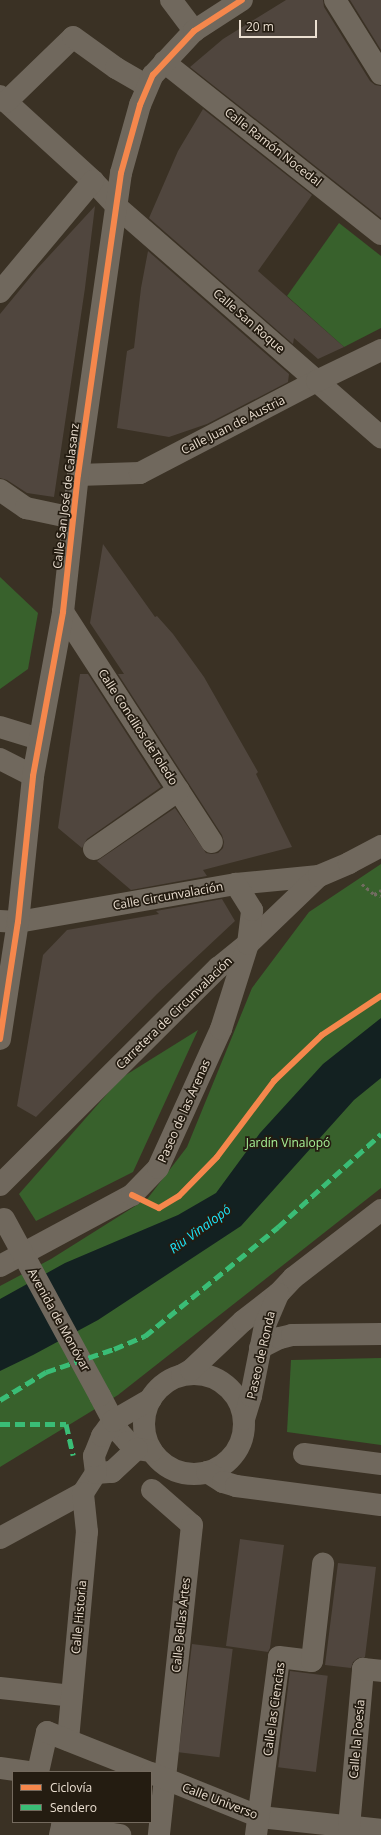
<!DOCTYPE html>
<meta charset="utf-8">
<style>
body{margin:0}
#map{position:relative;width:381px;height:1835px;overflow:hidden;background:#3a3124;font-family:"Open Sans",sans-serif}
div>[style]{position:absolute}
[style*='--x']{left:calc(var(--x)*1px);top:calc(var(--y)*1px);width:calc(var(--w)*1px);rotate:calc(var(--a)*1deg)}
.green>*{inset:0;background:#38612c}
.water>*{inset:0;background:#132121}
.building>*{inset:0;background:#50463e;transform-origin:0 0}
.path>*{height:2.5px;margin-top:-1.25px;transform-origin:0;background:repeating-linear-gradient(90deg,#716b60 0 3px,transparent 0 6px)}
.minor>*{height:22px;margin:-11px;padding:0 11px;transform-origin:11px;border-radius:11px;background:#70685d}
.minor>.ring{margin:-11px;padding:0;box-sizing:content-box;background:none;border:22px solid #70685d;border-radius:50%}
.minor-bridge>*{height:22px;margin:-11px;padding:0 11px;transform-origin:11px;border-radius:11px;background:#70685d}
.quiet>*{height:5px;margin-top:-2.5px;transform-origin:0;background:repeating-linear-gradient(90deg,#3abd76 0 10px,transparent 0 15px)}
.cycleway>*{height:6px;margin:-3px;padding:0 3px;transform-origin:3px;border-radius:3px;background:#f5874c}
span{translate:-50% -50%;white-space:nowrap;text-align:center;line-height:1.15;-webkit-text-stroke:3.5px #241c11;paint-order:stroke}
.street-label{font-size:12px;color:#ebdfd1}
.park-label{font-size:12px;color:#a7f297}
.water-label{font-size:13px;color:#1be7fc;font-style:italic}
.legend{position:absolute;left:12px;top:1771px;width:140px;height:52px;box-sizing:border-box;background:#241c11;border:1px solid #746a5e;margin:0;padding:5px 7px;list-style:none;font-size:12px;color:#ebdfd1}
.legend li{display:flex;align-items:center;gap:8px;height:20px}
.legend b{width:20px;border:1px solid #746a5e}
.scale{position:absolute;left:239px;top:20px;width:78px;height:18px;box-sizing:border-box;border:2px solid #ebdfd1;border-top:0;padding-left:5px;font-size:12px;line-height:14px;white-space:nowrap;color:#ebdfd1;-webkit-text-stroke:3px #241c11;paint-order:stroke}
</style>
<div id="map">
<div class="green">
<i style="clip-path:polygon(339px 223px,381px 256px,381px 328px,344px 347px,287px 296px)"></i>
<i style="clip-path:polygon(0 577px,38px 613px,28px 669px,0 689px)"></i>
<i style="clip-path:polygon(381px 864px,381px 1188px,118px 1395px,0 1467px,0 1286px,51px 1259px,148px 1198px,187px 1147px,252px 988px,309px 912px)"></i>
<i style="clip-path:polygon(198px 1030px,133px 1172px,36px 1221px,19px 1194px,121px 1078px)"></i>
<i style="clip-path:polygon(381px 1358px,381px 1445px,287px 1432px,291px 1360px)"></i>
</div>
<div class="water">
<i style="clip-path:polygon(381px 1018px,381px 1078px,354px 1100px,241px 1226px,98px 1320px,33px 1355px,0 1371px,0 1299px,65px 1263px,178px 1215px,216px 1193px,260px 1133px,323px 1064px)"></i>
</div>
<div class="building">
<i style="clip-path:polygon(286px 0,323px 0,324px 7px,370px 81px,375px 85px,381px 86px,381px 218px,190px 67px,223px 39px)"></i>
<i style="clip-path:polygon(350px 0,381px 0,381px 50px)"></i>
<i style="clip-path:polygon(203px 109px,312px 195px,258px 271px,344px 347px,318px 359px,294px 338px,293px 344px,149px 218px,178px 151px)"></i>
<i style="clip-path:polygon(95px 206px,85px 288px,54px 497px,27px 493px,7px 480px,0 478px,0 314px,37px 269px)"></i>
<i style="clip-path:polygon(148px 251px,289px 374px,288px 382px,207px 424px,169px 437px,117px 428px,127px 351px,134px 348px,141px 288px)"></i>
<i style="clip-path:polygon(103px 544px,155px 617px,157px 616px,173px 634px,204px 677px,258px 772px,256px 774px,292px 847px,203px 870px,207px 876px,131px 890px,97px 861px,175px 808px,206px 853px,212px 854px,218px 853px,223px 848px,224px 842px,222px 835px,118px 674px,124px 674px,90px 623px)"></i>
<i style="clip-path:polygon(80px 674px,88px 674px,161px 787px,87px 839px,82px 848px,58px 828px)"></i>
<i style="clip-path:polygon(222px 899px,235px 921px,157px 994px,36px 1117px,17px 1106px,43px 955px,67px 930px,159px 914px,156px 911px)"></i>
<i style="clip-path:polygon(240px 1539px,284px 1545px,270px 1648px,268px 1652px,226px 1646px)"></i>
<i style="clip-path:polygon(338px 1563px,376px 1567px,365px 1657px,358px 1658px,353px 1662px,351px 1668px,325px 1665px)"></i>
<i style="left:192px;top:1644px;width:41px;height:109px;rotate:7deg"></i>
<i style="left:290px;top:1671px;width:38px;height:97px;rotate:7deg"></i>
</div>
<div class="path">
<i style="--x:362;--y:884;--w:16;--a:40"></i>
<i style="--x:374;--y:894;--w:7;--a:16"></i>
<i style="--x:374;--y:894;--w:8;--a:-30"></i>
</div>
<div class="minor">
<i style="--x:171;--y:0;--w:39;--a:53"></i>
<i style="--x:335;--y:0;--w:87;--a:58.1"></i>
<i style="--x:164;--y:62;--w:277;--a:38.4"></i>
<i style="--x:0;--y:96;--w:126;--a:42.4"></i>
<i style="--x:93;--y:181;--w:34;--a:47"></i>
<i style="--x:116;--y:206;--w:352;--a:41.1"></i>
<i style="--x:6;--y:102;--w:93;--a:-44.1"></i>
<i style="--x:73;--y:37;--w:53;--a:35.8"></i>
<i style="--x:116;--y:68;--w:36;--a:30"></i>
<i style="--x:0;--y:292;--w:145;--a:-50"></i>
<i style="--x:78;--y:475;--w:62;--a:-1.8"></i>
<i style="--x:140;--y:473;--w:199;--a:-27.5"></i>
<i style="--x:317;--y:381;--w:71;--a:-25.8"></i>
<i style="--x:0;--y:490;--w:32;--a:35"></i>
<i style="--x:26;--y:508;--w:48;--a:12"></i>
<i style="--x:63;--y:612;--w:274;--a:57.1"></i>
<i style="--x:0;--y:727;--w:41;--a:17.1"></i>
<i style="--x:0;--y:759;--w:37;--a:27"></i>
<i style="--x:94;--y:849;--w:103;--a:-34.8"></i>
<i style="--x:0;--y:921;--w:18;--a:3"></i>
<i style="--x:18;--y:922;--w:221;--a:-9.9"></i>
<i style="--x:236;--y:884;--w:83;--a:-5.5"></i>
<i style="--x:0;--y:1039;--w:118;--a:-81.3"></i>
<i style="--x:18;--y:922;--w:147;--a:-84.1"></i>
<i style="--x:33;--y:776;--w:167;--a:-79.6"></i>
<i style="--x:63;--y:612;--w:138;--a:-83.8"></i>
<i style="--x:78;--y:475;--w:305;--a:-81.9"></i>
<i style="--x:121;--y:173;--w:71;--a:-74.4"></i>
<i style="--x:140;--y:105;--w:33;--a:-67"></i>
<i style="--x:153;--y:75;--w:60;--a:-47"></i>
<i style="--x:194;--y:31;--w:57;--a:-32.9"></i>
<i style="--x:0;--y:1185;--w:308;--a:-44.9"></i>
<i style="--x:218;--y:968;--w:38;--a:-39"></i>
<i style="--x:248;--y:944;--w:98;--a:-43.8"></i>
<i style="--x:319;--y:876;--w:33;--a:-23"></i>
<i style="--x:349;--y:863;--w:36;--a:-28"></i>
<i style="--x:0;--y:1266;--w:150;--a:-28.3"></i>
<i style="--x:132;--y:1195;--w:37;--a:-46"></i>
<i style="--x:158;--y:1168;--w:153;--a:-65.6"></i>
<i style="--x:221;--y:1029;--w:89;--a:-72.4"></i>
<i style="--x:248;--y:944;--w:34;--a:-83"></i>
<i style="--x:252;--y:910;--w:31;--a:-122"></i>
<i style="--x:260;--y:1348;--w:22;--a:-27"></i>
<i style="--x:280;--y:1338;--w:12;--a:-14"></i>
<i style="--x:292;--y:1335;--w:89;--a:-0.6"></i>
<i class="ring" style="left:144px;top:1374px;width:78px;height:78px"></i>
<i style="--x:182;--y:1375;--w:10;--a:-29"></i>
<i style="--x:191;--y:1370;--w:71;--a:-43.3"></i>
<i style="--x:243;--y:1321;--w:46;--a:-37.9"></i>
<i style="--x:279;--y:1293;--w:21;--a:-47"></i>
<i style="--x:293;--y:1278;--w:111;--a:-37.7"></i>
<i style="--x:100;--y:1396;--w:41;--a:62.2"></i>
<i style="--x:119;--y:1432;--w:13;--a:48"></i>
<i style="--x:128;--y:1442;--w:11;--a:38"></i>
<i style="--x:137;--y:1449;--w:15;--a:8"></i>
<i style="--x:244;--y:1419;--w:24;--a:-73"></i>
<i style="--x:251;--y:1396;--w:72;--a:-78.8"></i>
<i style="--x:265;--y:1325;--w:34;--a:-67"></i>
<i style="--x:304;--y:1454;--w:78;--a:7.4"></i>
<i style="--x:207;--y:1472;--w:19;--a:32"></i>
<i style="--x:223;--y:1482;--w:14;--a:17"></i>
<i style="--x:236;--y:1486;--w:146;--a:7.5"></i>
<i style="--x:96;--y:1473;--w:16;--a:-4"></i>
<i style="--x:112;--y:1472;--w:34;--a:-43"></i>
<i style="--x:152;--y:1490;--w:53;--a:41.2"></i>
<i style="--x:192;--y:1525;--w:312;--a:96.1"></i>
<i style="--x:0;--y:1538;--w:94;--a:-28.5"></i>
<i style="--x:83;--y:1493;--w:24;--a:-57"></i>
<i style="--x:96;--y:1473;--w:17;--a:-97"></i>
<i style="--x:94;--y:1456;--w:22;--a:-68"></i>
<i style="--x:102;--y:1436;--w:19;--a:-54"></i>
<i style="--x:113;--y:1421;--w:44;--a:-30.1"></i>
<i style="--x:0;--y:1688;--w:72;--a:6.3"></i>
<i style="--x:68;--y:1740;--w:209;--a:-84.8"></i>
<i style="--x:87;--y:1532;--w:39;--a:-96"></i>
<i style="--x:0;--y:1768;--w:30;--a:8"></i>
<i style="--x:38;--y:1772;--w:41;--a:-77.3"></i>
<i style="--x:47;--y:1732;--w:109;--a:21.6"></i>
<i style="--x:151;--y:1773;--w:118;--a:22"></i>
<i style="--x:260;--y:1817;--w:122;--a:6.1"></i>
<i style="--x:349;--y:1827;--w:159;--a:-84.9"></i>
<i style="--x:363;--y:1669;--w:18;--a:6"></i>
<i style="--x:60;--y:1835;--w:9;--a:-77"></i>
<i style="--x:62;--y:1826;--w:59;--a:8.8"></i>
<i style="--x:256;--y:1835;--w:179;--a:-82.6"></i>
<i style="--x:279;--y:1657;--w:33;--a:7"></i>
<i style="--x:312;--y:1661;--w:98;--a:-83.5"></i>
</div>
<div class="minor-bridge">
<i style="--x:4;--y:1219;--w:201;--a:61.5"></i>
</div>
<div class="quiet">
<i style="--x:0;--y:1400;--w:54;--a:-31.3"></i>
<i style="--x:46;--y:1372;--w:72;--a:-18.7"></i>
<i style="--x:114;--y:1349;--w:34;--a:-23"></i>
<i style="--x:145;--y:1336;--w:172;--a:-39.3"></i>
<i style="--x:278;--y:1227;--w:139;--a:-42.1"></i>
<i style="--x:0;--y:1424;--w:66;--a:0"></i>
<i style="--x:66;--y:1424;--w:32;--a:77"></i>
</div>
<div class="cycleway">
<i style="--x:0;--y:1039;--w:118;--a:-81.3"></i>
<i style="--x:18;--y:922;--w:147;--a:-84.1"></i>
<i style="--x:33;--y:776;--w:167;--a:-79.6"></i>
<i style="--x:63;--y:612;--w:138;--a:-83.8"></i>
<i style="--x:78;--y:475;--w:305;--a:-81.9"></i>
<i style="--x:121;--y:173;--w:71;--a:-74.4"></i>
<i style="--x:140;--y:105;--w:33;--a:-67"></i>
<i style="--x:153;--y:75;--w:60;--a:-47"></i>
<i style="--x:194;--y:31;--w:57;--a:-32.9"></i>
<i style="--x:132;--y:1195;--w:30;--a:26"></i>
<i style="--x:159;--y:1208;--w:23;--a:-31"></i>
<i style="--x:179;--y:1196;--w:54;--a:-45.7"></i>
<i style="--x:217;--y:1157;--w:95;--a:-53.1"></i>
<i style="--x:274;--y:1081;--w:66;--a:-43.8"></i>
<i style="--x:322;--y:1035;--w:71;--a:-33.5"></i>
</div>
<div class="street-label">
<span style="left:273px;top:147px;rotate:38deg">Calle Ramón Nocedal</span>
<span style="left:249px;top:321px;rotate:41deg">Calle San Roque</span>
<span style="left:233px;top:425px;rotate:-27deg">Calle Juan de Austria</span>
<span style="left:66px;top:496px;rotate:-83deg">Calle San José de Calasanz</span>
<span style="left:138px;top:727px;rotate:57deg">Calle Concilios deToledo</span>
<span style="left:168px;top:896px;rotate:-10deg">Calle Circunvalación</span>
<span style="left:174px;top:1013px;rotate:-44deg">Carretera de Circunvalación</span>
<span style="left:184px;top:1111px;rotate:-66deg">Paseo de las Arenas</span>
<span style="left:59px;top:1320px;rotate:61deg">Avenida de Monóvar</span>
<span style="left:261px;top:1355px;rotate:-77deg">Paseo de Ronda</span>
<span style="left:79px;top:1617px;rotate:-85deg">Calle Historia</span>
<span style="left:181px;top:1625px;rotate:-84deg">Calle Bellas Artes</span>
<span style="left:274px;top:1709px;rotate:-82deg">Calle las Ciencias</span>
<span style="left:357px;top:1739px;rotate:-85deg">Calle la Poesía</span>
<span style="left:220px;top:1801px;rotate:21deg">Calle Universo</span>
</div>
<div class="park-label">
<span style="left:288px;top:1143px">Jardín Vinalopó</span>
</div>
<div class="water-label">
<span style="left:200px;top:1229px;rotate:-36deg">Riu Vinalopó</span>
</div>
<ul class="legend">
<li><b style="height:5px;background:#f5874c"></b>Ciclovía</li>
<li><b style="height:5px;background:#3abd76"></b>Sendero</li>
</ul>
<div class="scale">20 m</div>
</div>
